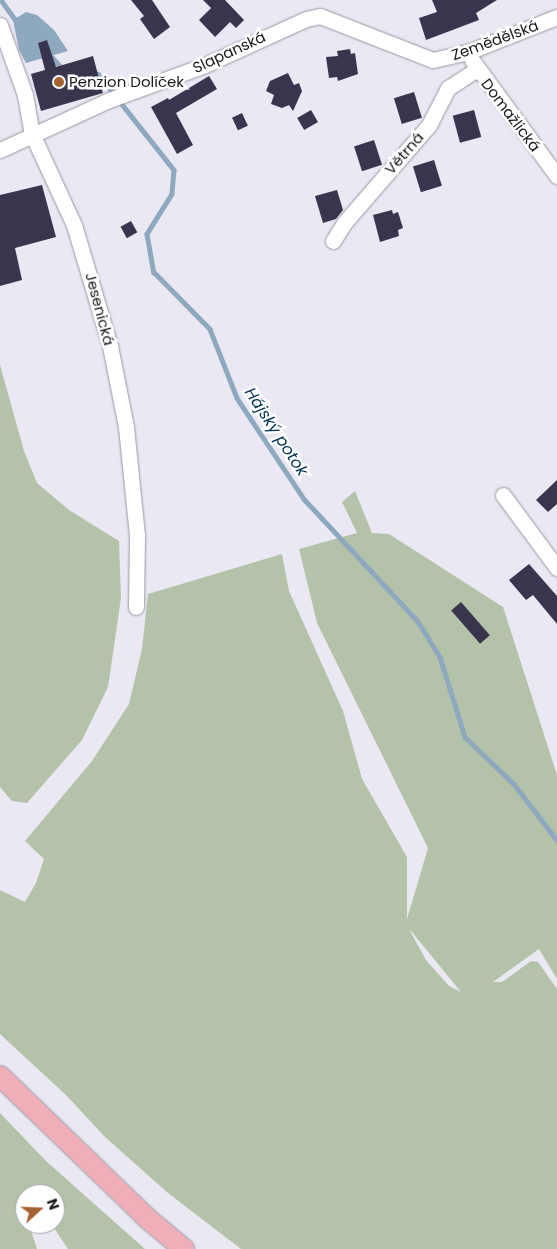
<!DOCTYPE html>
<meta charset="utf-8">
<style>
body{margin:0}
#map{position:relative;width:557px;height:1249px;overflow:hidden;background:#eae8f3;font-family:Poppins,sans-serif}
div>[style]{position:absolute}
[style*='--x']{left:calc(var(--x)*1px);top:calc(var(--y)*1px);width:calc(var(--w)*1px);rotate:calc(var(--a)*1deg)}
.green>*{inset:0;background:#b4c2aa}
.water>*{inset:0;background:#8ea9bf}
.stream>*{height:4.5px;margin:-2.25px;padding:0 2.25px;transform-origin:2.25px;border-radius:2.25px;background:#8ea9bf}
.building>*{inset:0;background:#3a354e;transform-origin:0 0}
.roads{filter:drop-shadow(0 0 1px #9998a1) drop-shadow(0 0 1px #9998a1)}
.minor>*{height:15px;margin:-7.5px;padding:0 7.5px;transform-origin:7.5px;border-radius:7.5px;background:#fff}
.major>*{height:20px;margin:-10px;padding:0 10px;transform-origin:10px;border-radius:10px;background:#efaeb8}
.dots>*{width:14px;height:14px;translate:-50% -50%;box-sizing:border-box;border:2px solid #fff;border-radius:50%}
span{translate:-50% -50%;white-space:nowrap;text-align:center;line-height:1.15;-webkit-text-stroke:5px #fff;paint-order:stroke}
.street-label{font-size:15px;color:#1a1a1d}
.poi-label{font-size:15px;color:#1a1a1d}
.left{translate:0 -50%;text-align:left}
.water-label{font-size:16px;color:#003250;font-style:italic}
.north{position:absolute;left:15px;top:1184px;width:50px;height:50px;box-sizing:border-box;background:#fff;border:1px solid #a3a3a5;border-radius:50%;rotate:70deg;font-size:14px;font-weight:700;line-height:20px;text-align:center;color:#1a1a1d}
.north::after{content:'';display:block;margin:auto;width:18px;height:22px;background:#a66132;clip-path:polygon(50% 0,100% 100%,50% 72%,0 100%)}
</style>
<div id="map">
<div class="green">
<i style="clip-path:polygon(0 365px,24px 451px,37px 483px,69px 510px,119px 541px,121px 598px,108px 687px,82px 740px,27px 803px,12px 801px,0 787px)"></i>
<i style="clip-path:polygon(evenodd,355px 491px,372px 533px,389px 534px,503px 607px,557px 775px,557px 979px,539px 949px,493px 982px,502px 982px,531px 961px,538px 962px,557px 989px,557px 1249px,241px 1249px,168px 1193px,104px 1136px,67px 1096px,0 1034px,0 890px,25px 902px,36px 883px,44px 859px,25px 841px,92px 761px,129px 704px,142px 649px,148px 594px,282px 554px,289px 591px,343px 711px,362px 779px,407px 857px,407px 919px,428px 848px,317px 623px,299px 549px,357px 533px,342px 502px,355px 491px,410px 931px,411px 931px,461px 992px,449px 986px,426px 960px,410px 931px)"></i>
<i style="clip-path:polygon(0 1113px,46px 1161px,145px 1249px,68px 1249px,52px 1225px,56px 1219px,55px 1194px,25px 1194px,25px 1224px,29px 1224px,37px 1249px,0 1249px)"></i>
</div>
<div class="water">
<i style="clip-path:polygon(26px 12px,37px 15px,54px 30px,68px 51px,26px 63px,19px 50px,13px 20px)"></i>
</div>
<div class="stream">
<i style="--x:1;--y:0;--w:26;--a:54"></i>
<i style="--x:50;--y:55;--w:19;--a:47"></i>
<i style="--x:93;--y:73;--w:5;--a:11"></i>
<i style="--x:98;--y:74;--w:122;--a:51.6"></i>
<i style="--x:174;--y:170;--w:24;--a:95"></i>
<i style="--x:172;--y:194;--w:47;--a:122"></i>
<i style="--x:147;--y:234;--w:39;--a:80"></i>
<i style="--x:154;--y:272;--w:80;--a:45.5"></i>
<i style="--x:210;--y:329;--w:74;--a:68.6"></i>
<i style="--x:237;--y:398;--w:121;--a:56.4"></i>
<i style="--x:304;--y:499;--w:166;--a:47"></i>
<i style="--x:417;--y:620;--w:44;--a:58.1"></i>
<i style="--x:440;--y:657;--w:84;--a:72.6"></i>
<i style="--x:465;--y:737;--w:68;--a:43.8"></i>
<i style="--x:514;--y:784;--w:71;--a:52.5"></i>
</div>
<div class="building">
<i style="clip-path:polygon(131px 0,152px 0,170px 27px,154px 39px,140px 19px,144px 16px)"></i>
<i style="clip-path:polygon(203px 0,225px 0,244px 20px,236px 28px,230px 22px,215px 37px,199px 20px,211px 8px)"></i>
<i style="clip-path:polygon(432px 0,497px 0,476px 13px,479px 20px,426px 40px,419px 18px,437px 12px)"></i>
<i style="clip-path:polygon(47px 40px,56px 67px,93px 56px,103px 93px,41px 111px,31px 74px,45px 70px,38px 43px)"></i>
<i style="clip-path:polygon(350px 49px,351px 54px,355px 53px,358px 74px,338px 81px,337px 77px,329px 78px,326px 57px,338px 56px,337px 51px)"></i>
<i style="clip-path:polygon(288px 73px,294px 85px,299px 83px,302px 91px,293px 111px,289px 105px,282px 108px,271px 104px,274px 95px,266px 91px,270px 81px)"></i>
<i style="clip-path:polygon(209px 76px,217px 89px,176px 113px,193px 145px,177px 154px,151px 107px,168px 98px,169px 100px)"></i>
<i style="left:414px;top:92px;width:27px;height:21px;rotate:73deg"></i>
<i style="left:311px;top:110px;width:14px;height:16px;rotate:60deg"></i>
<i style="left:474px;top:110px;width:28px;height:22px;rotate:75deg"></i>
<i style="left:242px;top:113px;width:14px;height:11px;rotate:65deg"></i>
<i style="left:374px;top:140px;width:26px;height:21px;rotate:72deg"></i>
<i style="left:434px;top:160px;width:27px;height:22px;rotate:73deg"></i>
<i style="clip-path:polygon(42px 185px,56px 237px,15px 248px,22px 280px,0 286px,0 195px)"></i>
<i style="clip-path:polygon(337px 190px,343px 210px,336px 219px,323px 223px,315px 196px)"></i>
<i style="clip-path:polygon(392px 210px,393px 214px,398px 212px,403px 228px,398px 230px,399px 236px,380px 242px,373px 215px)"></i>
<i style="left:131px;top:221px;width:13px;height:12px;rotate:61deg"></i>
<i style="clip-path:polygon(557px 480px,557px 504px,548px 512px,536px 500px)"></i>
<i style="clip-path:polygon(529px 564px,557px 596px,557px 624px,533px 595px,526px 600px,509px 580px)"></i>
<i style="left:461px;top:602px;width:44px;height:13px;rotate:49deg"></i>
</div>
<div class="roads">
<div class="minor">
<i style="--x:0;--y:25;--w:74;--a:70.3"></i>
<i style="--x:25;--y:95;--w:40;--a:80"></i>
<i style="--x:32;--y:134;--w:100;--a:65.2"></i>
<i style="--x:74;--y:225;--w:126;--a:73.4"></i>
<i style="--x:110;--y:346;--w:83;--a:78.8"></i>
<i style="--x:126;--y:427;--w:109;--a:84.2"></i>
<i style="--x:137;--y:535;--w:72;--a:90.8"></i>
<i style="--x:472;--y:60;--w:144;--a:53.8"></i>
<i style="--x:0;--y:150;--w:120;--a:-24.6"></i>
<i style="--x:109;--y:100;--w:102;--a:-20"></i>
<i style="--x:205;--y:65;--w:111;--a:-24.5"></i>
<i style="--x:306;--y:19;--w:14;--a:-12"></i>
<i style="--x:320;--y:16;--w:121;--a:21.3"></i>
<i style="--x:433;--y:60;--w:36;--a:-13"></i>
<i style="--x:468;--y:52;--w:96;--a:-21.5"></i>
<i style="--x:333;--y:241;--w:22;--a:-58"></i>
<i style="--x:345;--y:222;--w:128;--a:-49.1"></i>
<i style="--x:429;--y:125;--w:42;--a:-62.8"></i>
<i style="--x:448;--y:88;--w:35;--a:-33"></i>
<i style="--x:503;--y:495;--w:91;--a:53.5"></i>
</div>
<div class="major">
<i style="--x:0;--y:1076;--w:206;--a:44"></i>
<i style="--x:148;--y:1219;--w:47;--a:39.8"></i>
</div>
</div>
<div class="dots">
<i style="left:59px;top:82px;background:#a66132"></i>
</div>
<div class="street-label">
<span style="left:495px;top:40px;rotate:-20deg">Zemědělská</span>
<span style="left:229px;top:52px;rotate:-25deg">Slapanská</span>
<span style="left:511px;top:115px;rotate:53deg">Domažlická</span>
<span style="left:404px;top:153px;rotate:-49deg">Větrná</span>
<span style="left:100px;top:309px;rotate:75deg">Jesenická</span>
</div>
<div class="poi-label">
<span class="left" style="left:69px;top:82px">Penzion Dolíček</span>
</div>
<div class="water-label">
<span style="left:276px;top:432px;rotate:57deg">Hájský potok</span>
</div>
<div class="north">N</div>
</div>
